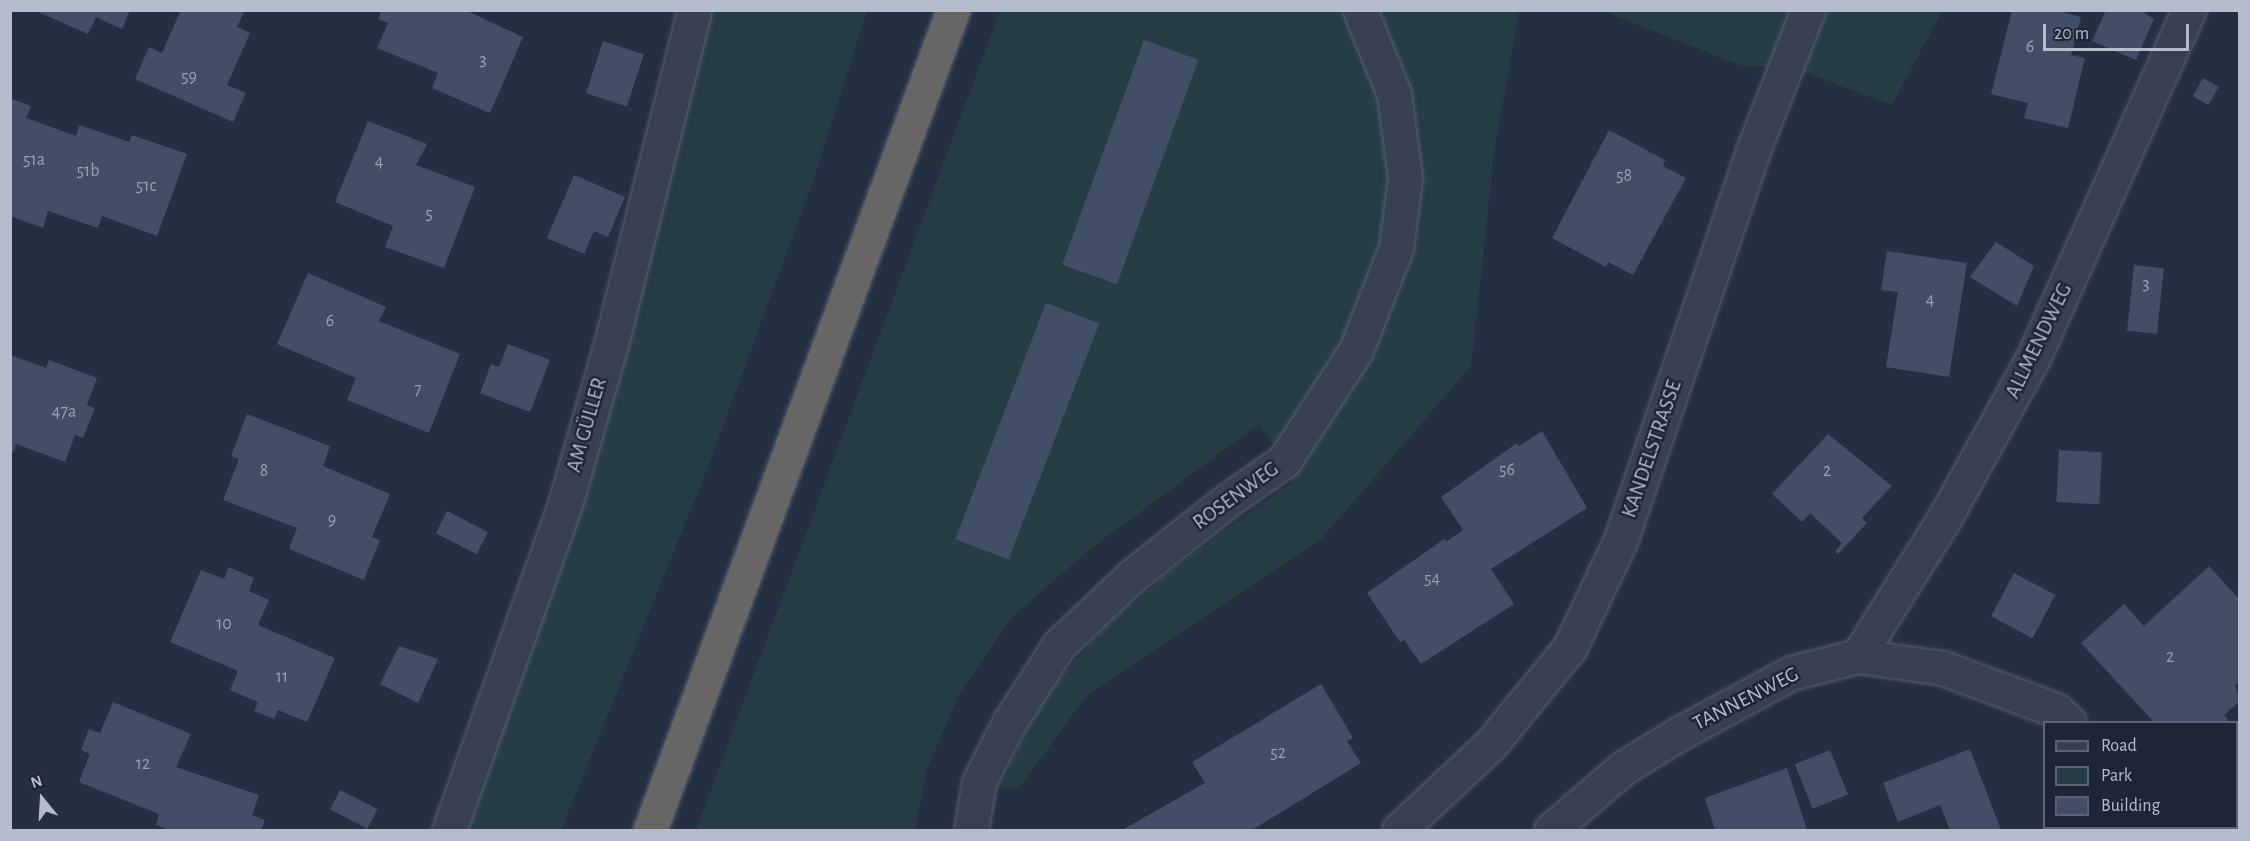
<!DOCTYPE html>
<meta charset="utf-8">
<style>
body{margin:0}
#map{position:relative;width:2250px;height:841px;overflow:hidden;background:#242f42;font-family:"Alegreya Sans",sans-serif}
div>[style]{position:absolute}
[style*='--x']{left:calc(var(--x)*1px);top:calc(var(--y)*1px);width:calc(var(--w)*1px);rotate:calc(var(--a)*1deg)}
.green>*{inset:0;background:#263e43}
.building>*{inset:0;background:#424e65;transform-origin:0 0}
.roads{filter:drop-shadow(0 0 2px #565f6f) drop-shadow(0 0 2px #565f6f)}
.minor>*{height:33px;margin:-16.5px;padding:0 16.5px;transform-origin:16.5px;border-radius:16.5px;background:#384152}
.trunk>*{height:33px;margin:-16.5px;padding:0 16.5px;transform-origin:16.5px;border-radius:16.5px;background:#676664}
span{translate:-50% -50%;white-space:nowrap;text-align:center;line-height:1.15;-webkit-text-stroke:5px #1d2637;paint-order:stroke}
.number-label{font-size:18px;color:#98a0b2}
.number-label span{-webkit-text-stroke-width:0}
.street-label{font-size:21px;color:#b5bccc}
.frame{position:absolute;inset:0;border:12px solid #b5bccc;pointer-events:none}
.legend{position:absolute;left:2043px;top:721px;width:195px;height:108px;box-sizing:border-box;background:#1d2637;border:2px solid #5a6273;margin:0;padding:8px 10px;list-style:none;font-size:18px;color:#b5bccc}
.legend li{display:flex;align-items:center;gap:12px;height:30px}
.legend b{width:30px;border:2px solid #5a6273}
.north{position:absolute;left:12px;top:769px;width:60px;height:60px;-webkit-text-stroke:4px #1d2637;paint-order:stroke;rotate:342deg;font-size:16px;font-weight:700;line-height:24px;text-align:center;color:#b5bccc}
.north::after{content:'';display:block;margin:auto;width:21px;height:27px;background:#b5bccc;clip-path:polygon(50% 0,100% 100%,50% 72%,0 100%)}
.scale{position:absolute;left:2043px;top:24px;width:146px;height:27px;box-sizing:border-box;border:3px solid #b5bccc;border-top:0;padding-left:8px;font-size:18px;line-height:21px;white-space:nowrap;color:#b5bccc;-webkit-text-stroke:4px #1d2637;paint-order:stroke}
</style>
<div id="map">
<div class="green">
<i style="clip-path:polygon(694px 11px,867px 11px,813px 181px,708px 467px,561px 830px,449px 830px,512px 650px)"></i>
<i style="clip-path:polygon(1000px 11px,1519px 11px,1494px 154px,1471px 366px,1322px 538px,1087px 695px,1019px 788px,1001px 787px,1029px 723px,1053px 686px,1100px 633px,1172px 569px,1293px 482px,1284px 461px,1259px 424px,1089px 550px,1012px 617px,958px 696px,927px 769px,915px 830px,696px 830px)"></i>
<i style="clip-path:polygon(1603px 11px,1942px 11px,1892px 105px,1788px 66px,1742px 66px)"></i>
</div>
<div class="building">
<i style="clip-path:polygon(34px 10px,130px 10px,122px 29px,96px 17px,88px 34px)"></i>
<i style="clip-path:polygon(176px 10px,245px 10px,237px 27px,250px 33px,227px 85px,246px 93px,233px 122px,135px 79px,149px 47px,162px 53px,180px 12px)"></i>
<i style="clip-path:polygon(382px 10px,465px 10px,523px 37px,490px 113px,432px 88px,438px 73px,377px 48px,388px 23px,378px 19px)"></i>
<i style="clip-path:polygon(2012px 10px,2054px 10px,2081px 17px,2071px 55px,2085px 58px,2068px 128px,2024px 118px,2028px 103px,1991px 94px)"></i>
<i style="clip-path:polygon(2106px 10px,2140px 10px,2154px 19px,2136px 60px,2092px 41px)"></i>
<i style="left:1144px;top:40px;width:58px;height:239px;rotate:20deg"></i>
<i style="left:603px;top:41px;width:43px;height:55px;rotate:18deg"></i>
<i style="left:2203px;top:78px;width:18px;height:21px;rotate:29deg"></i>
<i style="clip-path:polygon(10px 98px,31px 106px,26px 118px,76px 136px,79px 125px,129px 142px,132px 135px,187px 154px,157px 236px,102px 216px,98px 228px,48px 211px,43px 228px,10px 216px)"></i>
<i style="clip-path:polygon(368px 121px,427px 144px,416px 165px,475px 187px,444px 268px,385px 247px,393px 226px,335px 202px)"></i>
<i style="clip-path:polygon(1609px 130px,1665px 160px,1663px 166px,1686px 178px,1633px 275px,1608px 262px,1606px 267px,1552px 238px)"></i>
<i style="clip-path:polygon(574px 175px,625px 197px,608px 237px,594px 231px,584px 254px,547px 238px)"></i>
<i style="clip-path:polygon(1996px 242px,2034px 266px,2017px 306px,1970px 277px)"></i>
<i style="clip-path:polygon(1887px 251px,1967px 263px,1949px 377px,1886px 367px,1898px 292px,1881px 290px)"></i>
<i style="left:2134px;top:265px;width:30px;height:66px;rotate:6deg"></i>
<i style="clip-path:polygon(308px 273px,386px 307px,379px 321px,460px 354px,429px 433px,347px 400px,356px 378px,277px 344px)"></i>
<i style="left:1046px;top:303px;width:57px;height:253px;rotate:21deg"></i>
<i style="clip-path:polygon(508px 344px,550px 360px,530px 412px,480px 393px,491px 364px,499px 367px)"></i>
<i style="clip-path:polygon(10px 355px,46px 368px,49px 360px,97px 378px,87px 405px,95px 408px,83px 438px,75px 435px,65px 462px,16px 444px,14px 452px,10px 451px)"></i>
<i style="clip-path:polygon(247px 414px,330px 446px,323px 466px,390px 494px,372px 537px,380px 540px,364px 580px,289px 549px,297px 528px,223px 500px,239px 459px,231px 456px)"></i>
<i style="clip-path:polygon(1542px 431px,1587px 508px,1491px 569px,1514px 604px,1421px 664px,1404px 640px,1400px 642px,1367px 593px,1444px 539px,1446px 542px,1463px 530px,1441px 497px,1517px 443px,1519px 446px)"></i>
<i style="clip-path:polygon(1828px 434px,1892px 486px,1862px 518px,1867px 523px,1838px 554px,1835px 552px,1842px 543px,1810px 513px,1802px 522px,1772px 494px)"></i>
<i style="left:2059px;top:450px;width:43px;height:52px;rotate:3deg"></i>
<i style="left:447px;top:511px;width:46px;height:25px;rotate:27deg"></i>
<i style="clip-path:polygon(2209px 566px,2240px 600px,2240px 681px,2235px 685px,2240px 701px,2224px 715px,2230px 722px,2154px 722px,2081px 643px,2124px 604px,2144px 626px)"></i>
<i style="clip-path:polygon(229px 567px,254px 578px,249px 591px,269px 600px,258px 625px,335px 658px,307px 722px,278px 710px,274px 719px,254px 711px,258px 702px,230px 690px,238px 671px,170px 642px,201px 570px,224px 579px)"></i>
<i style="left:2014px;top:573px;width:47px;height:49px;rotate:28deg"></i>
<i style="clip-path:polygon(399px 646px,438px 659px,418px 703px,380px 684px)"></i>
<i style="clip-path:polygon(1321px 684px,1353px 738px,1347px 741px,1361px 763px,1252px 830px,1122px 830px,1205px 783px,1192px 762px)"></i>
<i style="clip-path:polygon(113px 702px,191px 734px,176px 767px,259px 795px,252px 815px,265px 820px,261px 830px,170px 830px,156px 825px,159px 814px,79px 782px,90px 754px,81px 750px,89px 729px,100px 733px)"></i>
<i style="clip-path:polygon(1970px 749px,2001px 830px,1950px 830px,1940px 805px,1898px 822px,1883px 783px)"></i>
<i style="left:1830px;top:750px;width:48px;height:38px;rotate:68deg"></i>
<i style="clip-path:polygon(1787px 768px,1807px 830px,1715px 830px,1705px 798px)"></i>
<i style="left:340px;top:790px;width:42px;height:22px;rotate:27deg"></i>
</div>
<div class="roads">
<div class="minor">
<i style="--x:1858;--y:656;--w:162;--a:-57.9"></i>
<i style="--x:1944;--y:519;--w:186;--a:-61.1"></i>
<i style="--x:2034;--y:356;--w:379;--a:-65.9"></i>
<i style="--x:2157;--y:828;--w:2;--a:63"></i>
<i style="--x:449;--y:830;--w:346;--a:-70.4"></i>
<i style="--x:565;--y:504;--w:166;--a:-74"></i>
<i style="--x:611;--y:344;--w:344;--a:-76"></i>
<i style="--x:971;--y:830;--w:49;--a:-80.5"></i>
<i style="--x:979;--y:782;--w:68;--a:-63.1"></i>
<i style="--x:1010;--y:721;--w:90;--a:-57.2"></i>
<i style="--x:1059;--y:645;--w:100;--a:-43.4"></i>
<i style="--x:1132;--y:576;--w:124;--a:-38.4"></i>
<i style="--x:1229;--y:499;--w:67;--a:-34.6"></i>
<i style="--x:1284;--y:461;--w:132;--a:-57"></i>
<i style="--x:1356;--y:350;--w:110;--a:-68.6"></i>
<i style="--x:1396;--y:248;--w:71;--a:-82.7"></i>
<i style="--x:1405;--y:178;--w:85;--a:-97.5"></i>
<i style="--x:1394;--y:94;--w:91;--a:-112"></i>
<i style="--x:1399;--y:830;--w:126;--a:-43.1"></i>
<i style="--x:1491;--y:744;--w:125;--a:-50.8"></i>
<i style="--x:1570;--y:647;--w:119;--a:-64.7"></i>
<i style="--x:1621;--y:539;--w:413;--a:-71.2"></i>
<i style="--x:1754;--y:148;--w:148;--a:-68.6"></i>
<i style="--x:1551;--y:830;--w:95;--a:-40.7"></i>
<i style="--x:1623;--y:768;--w:67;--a:-31.6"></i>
<i style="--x:1680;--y:733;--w:126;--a:-28.4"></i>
<i style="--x:1791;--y:673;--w:69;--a:-14.2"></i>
<i style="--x:1858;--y:656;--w:86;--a:8"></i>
<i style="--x:1943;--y:668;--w:121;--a:20.4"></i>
<i style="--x:2056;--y:710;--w:18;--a:43"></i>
</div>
<div class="trunk">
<i style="--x:650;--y:830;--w:874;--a:-69.72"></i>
</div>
</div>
<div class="number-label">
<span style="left:2030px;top:47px">6</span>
<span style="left:483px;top:60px">3</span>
<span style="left:189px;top:77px">59</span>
<span style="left:34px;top:160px">51a</span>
<span style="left:379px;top:162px">4</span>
<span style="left:88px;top:171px">51b</span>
<span style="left:1624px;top:176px">58</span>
<span style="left:146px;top:186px">51c</span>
<span style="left:429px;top:214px">5</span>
<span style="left:2146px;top:284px">3</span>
<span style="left:1930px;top:300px">4</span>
<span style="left:330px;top:321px">6</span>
<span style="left:418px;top:390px">7</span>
<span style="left:64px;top:412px">47a</span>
<span style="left:1507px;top:470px">56</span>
<span style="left:264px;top:471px">8</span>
<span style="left:1827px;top:471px">2</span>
<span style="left:332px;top:520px">9</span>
<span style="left:1432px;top:579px">54</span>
<span style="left:224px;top:624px">10</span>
<span style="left:2170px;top:657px">2</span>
<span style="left:282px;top:677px">11</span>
<span style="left:1278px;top:753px">52</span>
<span style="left:143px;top:764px">12</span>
</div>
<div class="street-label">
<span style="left:2039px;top:341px;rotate:-64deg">ALLMENDWEG</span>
<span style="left:587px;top:425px;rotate:-74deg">AM GÜLLER</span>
<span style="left:1652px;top:449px;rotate:-71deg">KANDELSTRASSE</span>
<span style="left:1236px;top:496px;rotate:-36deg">ROSENWEG</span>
<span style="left:1746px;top:699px;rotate:-27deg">TANNENWEG</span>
</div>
<div class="frame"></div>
<ul class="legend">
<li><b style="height:8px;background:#384152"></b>Road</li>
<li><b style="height:16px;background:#263e43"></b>Park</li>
<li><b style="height:16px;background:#424e65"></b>Building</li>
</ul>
<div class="north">N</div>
<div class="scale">20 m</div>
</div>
